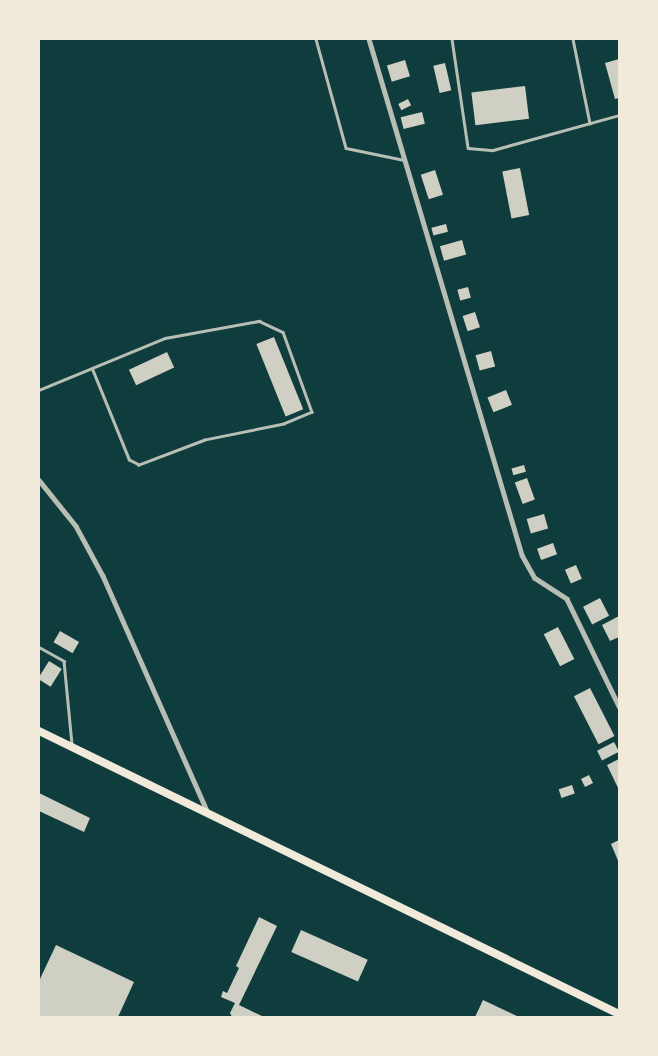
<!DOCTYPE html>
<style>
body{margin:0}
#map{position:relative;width:658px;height:1056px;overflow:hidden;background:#0f3d3e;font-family:"DM Sans",sans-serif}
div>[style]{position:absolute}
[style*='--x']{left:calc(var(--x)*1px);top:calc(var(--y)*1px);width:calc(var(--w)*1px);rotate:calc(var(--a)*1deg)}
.building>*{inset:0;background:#cfcfc3;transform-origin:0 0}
.service>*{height:2.5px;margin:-1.25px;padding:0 1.25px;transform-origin:1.25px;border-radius:1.25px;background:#b8beb3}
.minor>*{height:4.5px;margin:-2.25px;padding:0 2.25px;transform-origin:2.25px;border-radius:2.25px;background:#b8beb3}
.primary>*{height:8px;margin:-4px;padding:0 4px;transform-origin:4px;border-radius:4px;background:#f1e9da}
span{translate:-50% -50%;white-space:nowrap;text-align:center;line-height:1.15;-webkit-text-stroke:4px #f1e9da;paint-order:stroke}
.frame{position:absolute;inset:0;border:40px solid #f1e9da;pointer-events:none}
</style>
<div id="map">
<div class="building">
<i style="clip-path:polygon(619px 59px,619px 98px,615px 99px,605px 63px)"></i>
<i style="left:405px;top:60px;width:17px;height:19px;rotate:73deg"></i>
<i style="left:445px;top:63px;width:28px;height:12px;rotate:77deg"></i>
<i style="left:525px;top:86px;width:33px;height:54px;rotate:83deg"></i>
<i style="left:408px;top:99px;width:7px;height:11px;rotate:63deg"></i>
<i style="left:422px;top:112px;width:12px;height:22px;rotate:76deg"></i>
<i style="left:520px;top:168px;width:48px;height:18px;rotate:79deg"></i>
<i style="left:435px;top:170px;width:26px;height:15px;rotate:72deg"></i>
<i style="left:446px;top:224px;width:8px;height:15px;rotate:76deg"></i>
<i style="left:462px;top:240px;width:15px;height:23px;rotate:74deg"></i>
<i style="left:468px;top:287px;width:11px;height:11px;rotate:75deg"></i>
<i style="left:475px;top:312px;width:16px;height:13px;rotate:72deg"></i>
<i style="left:274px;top:337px;width:78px;height:19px;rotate:68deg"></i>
<i style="left:491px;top:351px;width:16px;height:16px;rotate:75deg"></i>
<i style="left:167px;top:352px;width:17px;height:42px;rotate:65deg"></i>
<i style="left:506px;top:390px;width:16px;height:20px;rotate:68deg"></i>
<i style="left:524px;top:465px;width:7px;height:13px;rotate:74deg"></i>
<i style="left:527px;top:478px;width:23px;height:13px;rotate:70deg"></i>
<i style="left:544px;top:514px;width:15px;height:18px;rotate:74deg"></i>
<i style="left:553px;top:543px;width:12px;height:17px;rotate:70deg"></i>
<i style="left:576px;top:565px;width:15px;height:12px;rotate:67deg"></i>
<i style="left:600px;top:598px;width:20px;height:19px;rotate:63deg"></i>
<i style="clip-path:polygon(619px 616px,619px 637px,610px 641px,602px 625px)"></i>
<i style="left:558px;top:627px;width:36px;height:16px;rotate:63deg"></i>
<i style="left:60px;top:631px;width:22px;height:13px;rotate:30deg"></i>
<i style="left:49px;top:661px;width:15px;height:21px;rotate:32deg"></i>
<i style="left:590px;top:688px;width:54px;height:18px;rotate:63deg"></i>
<i style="left:614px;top:742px;width:11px;height:19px;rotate:63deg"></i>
<i style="clip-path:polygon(619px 759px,619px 790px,607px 765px)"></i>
<i style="left:589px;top:775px;width:9px;height:9px;rotate:63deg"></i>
<i style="left:572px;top:785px;width:9px;height:14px;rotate:72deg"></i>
<i style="clip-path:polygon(39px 793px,90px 818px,84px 832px,39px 811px)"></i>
<i style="clip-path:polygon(619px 840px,619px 863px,611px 844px)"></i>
<i style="clip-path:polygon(259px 917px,277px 926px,239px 1005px,264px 1017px,232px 1017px,230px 1013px,235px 1003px,221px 997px,223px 991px,227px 993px,239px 968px,236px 966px)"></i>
<i style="left:301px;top:930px;width:73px;height:24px;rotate:24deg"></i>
<i style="clip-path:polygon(56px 945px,134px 982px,118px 1017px,39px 1017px,39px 981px)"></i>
<i style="clip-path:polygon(483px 1000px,519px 1017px,475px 1017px)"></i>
</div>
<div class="service">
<i style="--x:316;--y:39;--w:113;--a:74.6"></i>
<i style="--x:346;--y:148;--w:59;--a:11.7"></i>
<i style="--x:452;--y:39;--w:110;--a:81.6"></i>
<i style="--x:468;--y:148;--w:25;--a:5"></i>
<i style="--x:493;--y:150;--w:131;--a:-15.5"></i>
<i style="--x:573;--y:39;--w:86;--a:78.6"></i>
<i style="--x:39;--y:390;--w:136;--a:-22.4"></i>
<i style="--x:165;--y:338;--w:96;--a:-10.3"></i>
<i style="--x:259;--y:321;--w:26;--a:25"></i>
<i style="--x:283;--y:332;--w:85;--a:70.1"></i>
<i style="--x:312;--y:412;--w:30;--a:157"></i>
<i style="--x:284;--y:424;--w:81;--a:168.6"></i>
<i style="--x:205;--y:440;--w:71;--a:159.3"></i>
<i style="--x:139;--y:465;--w:11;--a:-153"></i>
<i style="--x:129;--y:460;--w:98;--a:-112.1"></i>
<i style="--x:39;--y:647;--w:29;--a:29"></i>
<i style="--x:64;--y:661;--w:83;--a:84.5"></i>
</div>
<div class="minor">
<i style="--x:369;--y:39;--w:538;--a:73.48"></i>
<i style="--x:522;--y:555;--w:26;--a:61"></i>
<i style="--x:535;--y:578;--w:38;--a:33"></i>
<i style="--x:567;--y:599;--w:119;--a:64.1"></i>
<i style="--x:39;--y:480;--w:59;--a:51.2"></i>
<i style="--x:76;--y:526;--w:57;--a:61.6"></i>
<i style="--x:103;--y:576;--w:259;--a:66.1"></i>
</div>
<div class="primary">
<i style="--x:39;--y:731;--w:645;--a:26.01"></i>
</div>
<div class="frame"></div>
</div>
